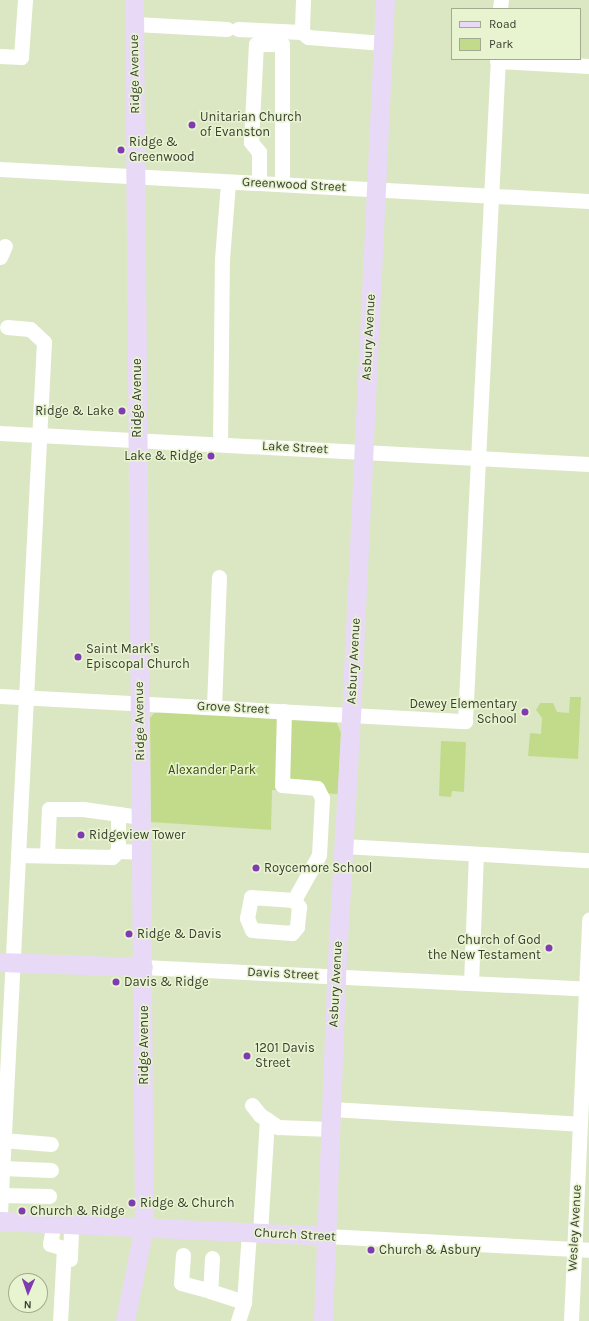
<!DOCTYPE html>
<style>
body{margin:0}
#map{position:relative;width:589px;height:1321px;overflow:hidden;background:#dbe7c3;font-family:Karla,sans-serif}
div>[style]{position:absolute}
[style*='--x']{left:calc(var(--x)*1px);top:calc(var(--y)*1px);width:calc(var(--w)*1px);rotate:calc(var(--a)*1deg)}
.green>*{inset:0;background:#c2db8b}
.minor>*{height:15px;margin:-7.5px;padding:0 7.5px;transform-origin:7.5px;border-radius:7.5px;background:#fff}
.major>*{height:19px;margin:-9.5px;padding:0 9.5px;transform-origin:9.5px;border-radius:9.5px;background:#e8daf6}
.dots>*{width:11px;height:11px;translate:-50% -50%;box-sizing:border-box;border:2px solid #e8f4d0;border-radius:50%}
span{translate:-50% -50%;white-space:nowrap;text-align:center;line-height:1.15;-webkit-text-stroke:3px #e8f4d0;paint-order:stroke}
.street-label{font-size:13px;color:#393e30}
.poi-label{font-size:13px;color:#393e30}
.left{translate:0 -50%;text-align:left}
.right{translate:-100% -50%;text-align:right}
.park-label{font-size:13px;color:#3c4b0c}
.legend{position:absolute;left:451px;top:8px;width:130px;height:52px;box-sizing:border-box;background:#e8f4d0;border:1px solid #a2ab90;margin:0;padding:5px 7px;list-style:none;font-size:12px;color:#393e30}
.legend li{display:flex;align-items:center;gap:8px;height:20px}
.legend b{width:20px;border:1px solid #a2ab90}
.north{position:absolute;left:8px;top:1273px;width:40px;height:40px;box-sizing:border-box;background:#e8f4d0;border:1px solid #a2ab90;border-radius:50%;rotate:182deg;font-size:11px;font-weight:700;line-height:16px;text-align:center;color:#393e30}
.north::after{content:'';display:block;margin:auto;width:14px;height:18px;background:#7e3cb0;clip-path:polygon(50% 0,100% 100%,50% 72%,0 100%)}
</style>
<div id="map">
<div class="green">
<i style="clip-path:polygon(570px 697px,581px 697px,578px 759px,528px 756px,530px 733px,541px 734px,542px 718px,536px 710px,540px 703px,553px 703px,557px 712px,569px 713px)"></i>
<i style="clip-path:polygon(166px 712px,337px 723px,341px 733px,338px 794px,272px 790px,271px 830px,151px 822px,150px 718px,154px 713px)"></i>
<i style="clip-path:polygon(441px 741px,466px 742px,464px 792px,452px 791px,451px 797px,439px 796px)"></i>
</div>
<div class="minor">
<i style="--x:303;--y:0;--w:32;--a:92"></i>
<i style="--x:302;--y:32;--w:8;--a:40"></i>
<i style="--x:308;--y:37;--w:75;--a:4.6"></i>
<i style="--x:500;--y:9;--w:9;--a:-84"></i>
<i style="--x:135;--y:24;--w:92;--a:3.1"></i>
<i style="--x:238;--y:29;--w:64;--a:2.7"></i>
<i style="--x:0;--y:56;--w:21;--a:3"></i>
<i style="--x:21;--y:57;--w:57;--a:-86"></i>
<i style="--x:497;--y:61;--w:92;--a:3.1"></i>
<i style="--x:0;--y:169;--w:590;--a:3.11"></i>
<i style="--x:259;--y:183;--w:31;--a:-90"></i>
<i style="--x:259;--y:152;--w:13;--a:-129"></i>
<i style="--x:251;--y:142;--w:98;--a:-87.1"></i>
<i style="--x:256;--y:44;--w:26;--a:0"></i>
<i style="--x:282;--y:44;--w:140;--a:90"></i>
<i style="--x:0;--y:257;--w:12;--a:-66"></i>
<i style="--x:0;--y:433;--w:590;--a:3.01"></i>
<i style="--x:220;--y:444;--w:185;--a:-89.4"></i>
<i style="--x:222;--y:259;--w:77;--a:-85.5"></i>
<i style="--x:0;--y:696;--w:466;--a:3.1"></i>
<i style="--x:465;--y:721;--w:663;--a:-87.15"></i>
<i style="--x:214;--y:707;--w:130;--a:-87.8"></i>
<i style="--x:284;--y:711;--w:74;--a:91.5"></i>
<i style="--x:282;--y:785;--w:35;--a:5"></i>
<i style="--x:317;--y:788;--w:11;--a:63"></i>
<i style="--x:322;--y:798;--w:57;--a:93"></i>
<i style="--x:319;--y:855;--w:51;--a:119.1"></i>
<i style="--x:343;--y:846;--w:246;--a:3.3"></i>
<i style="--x:118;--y:851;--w:37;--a:-90"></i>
<i style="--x:47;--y:854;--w:45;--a:-87.5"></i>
<i style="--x:49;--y:809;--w:34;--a:0"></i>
<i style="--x:83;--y:809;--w:59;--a:7.9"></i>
<i style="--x:18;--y:855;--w:94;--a:1.2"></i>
<i style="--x:112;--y:857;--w:8;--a:-45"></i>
<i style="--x:118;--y:851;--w:23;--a:2"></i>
<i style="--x:251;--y:897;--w:43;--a:4"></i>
<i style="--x:294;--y:900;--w:9;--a:54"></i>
<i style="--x:299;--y:907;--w:20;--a:96"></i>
<i style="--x:297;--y:927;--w:8;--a:130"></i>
<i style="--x:292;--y:933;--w:40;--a:-175.7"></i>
<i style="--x:252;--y:930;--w:13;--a:-113"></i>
<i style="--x:247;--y:918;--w:21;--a:-79"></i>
<i style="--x:143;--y:967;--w:447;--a:2.8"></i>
<i style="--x:471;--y:983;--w:129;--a:-87.8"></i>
<i style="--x:252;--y:1105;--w:13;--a:51"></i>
<i style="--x:260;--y:1115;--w:22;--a:34"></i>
<i style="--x:278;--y:1127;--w:52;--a:2.2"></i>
<i style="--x:331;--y:1109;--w:249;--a:3.4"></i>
<i style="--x:3;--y:1140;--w:48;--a:4.8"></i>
<i style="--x:2;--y:1168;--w:49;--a:2.3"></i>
<i style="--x:1;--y:1195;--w:48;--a:1.2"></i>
<i style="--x:0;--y:1213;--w:872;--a:-87.11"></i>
<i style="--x:44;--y:342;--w:19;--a:-137"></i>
<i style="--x:30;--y:329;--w:23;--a:-175"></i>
<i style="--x:54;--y:1223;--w:21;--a:101"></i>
<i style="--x:50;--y:1244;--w:15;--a:16"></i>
<i style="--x:64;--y:1248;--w:73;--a:93.1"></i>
<i style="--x:260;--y:1233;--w:114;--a:-86.5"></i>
<i style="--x:326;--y:1236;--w:263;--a:3"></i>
<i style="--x:183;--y:1255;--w:28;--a:94"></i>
<i style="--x:181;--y:1283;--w:30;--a:15"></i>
<i style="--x:212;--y:1258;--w:33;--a:93"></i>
<i style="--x:210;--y:1291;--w:36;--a:18"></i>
<i style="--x:70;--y:1259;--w:35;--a:-88"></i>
<i style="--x:238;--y:1321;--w:20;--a:-72"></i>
<i style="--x:244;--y:1302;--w:70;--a:-85.9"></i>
<i style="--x:571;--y:1321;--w:402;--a:-87.4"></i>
</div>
<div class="major">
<i style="--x:0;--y:962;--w:143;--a:2"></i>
<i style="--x:0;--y:1221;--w:326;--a:2.6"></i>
<i style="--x:125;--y:1321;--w:96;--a:-78.6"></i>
<i style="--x:144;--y:1227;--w:1227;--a:-90.47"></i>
<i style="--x:323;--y:1321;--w:345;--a:-87.8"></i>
<i style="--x:336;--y:976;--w:261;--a:-86.7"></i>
<i style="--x:351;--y:715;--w:716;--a:-87.28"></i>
</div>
<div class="dots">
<i style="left:192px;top:125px;background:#7e3cb0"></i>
<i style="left:121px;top:150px;background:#7e3cb0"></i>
<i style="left:122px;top:411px;background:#7e3cb0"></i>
<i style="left:211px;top:456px;background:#7e3cb0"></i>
<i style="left:78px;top:657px;background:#7e3cb0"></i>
<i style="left:525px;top:712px;background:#7e3cb0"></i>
<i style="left:81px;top:835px;background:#7e3cb0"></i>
<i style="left:256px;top:868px;background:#7e3cb0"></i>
<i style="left:129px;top:934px;background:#7e3cb0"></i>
<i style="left:549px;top:948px;background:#7e3cb0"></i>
<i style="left:116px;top:982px;background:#7e3cb0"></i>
<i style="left:247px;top:1056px;background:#7e3cb0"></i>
<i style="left:132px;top:1203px;background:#7e3cb0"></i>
<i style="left:22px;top:1211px;background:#7e3cb0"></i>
<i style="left:371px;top:1250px;background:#7e3cb0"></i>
</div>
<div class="street-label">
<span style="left:135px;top:74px;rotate:-91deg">Ridge Avenue</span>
<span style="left:294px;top:185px;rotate:3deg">Greenwood Street</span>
<span style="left:369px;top:337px;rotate:-87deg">Asbury Avenue</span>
<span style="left:137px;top:398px;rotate:-90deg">Ridge Avenue</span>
<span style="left:295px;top:448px;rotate:3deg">Lake Street</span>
<span style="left:354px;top:661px;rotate:-87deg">Asbury Avenue</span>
<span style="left:233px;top:708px;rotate:3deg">Grove Street</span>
<span style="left:140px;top:721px;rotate:-91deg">Ridge Avenue</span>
<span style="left:283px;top:974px;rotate:3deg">Davis Street</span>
<span style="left:336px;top:984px;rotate:-87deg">Asbury Avenue</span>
<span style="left:144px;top:1045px;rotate:-90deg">Ridge Avenue</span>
<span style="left:575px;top:1228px;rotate:-87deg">Wesley Avenue</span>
<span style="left:295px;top:1235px;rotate:3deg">Church Street</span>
</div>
<div class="poi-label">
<span class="left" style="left:200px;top:125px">Unitarian Church<br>of Evanston</span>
<span class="left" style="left:129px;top:150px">Ridge &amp;<br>Greenwood</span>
<span class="right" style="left:114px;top:411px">Ridge &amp; Lake</span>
<span class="right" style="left:203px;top:456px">Lake &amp; Ridge</span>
<span class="left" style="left:86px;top:657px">Saint Mark's<br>Episcopal Church</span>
<span class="right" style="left:517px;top:712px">Dewey Elementary<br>School</span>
<span class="left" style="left:89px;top:835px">Ridgeview Tower</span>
<span class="left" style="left:264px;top:868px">Roycemore School</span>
<span class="left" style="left:137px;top:934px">Ridge &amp; Davis</span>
<span class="right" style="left:541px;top:948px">Church of God<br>the New Testament</span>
<span class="left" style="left:124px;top:982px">Davis &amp; Ridge</span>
<span class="left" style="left:255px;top:1056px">1201 Davis<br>Street</span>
<span class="left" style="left:140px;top:1203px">Ridge &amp; Church</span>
<span class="left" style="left:30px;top:1211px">Church &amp; Ridge</span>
<span class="left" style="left:379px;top:1250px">Church &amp; Asbury</span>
</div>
<div class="park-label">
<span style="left:212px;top:770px">Alexander Park</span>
</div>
<ul class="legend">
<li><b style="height:5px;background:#e8daf6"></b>Road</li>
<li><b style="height:11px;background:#c2db8b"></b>Park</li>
</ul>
<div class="north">N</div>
</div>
